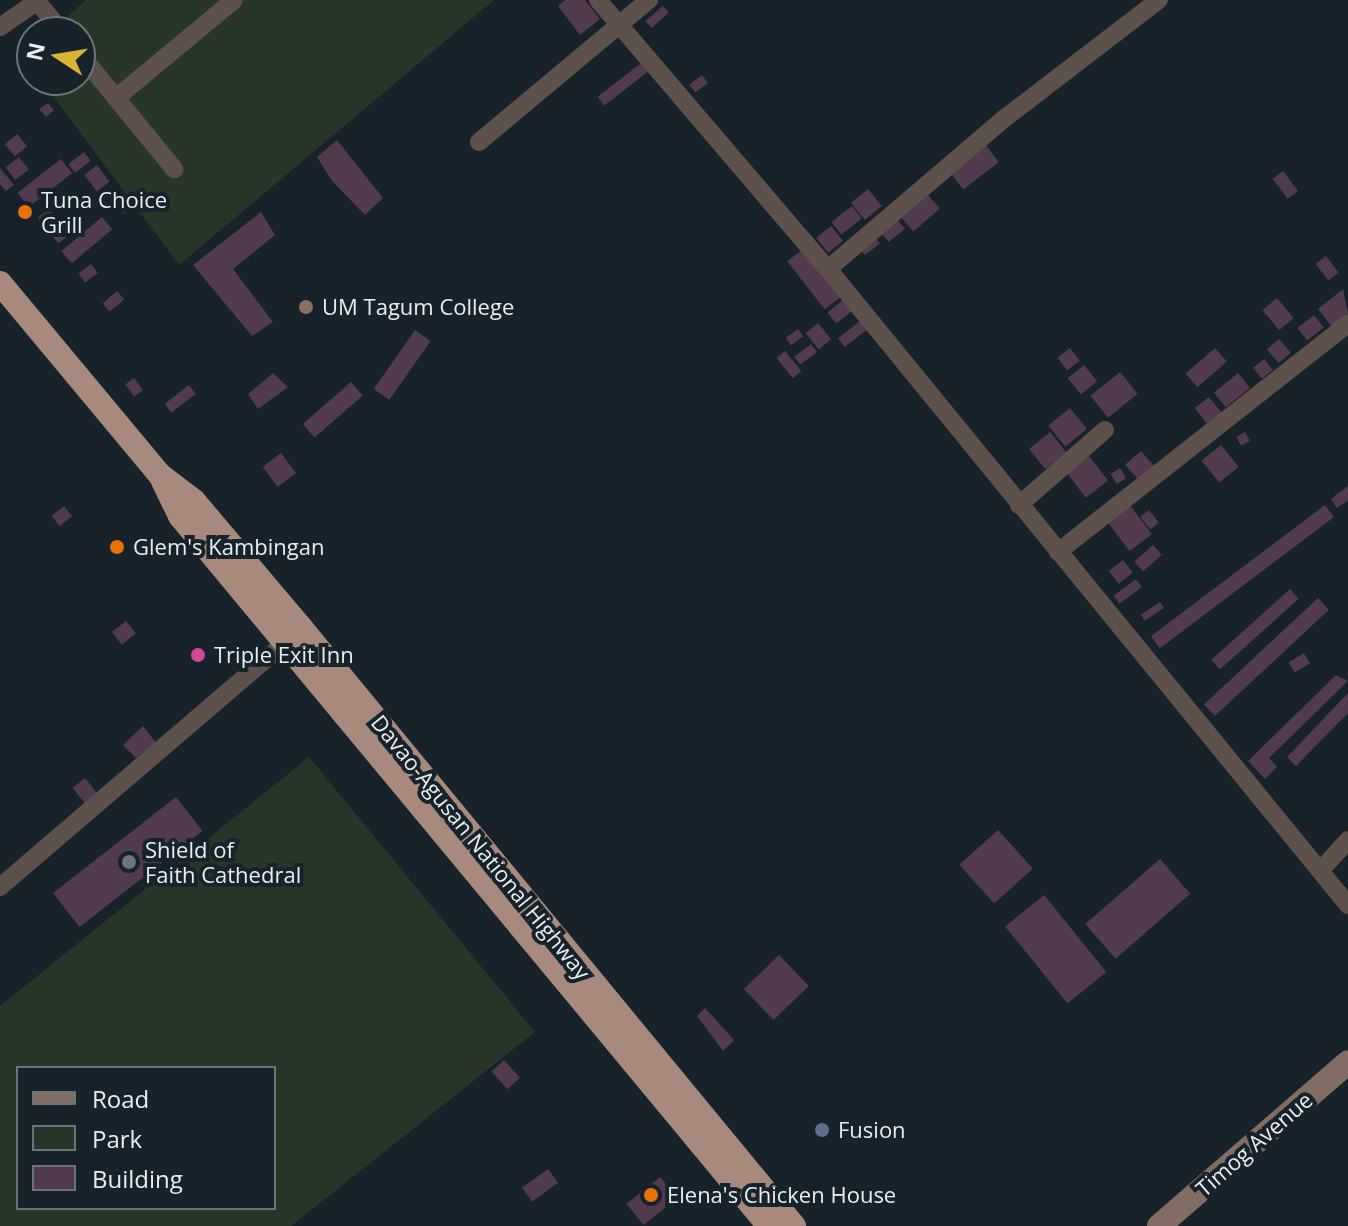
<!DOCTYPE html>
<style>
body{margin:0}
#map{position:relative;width:1348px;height:1226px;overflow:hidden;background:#18222a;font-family:"Open Sans",sans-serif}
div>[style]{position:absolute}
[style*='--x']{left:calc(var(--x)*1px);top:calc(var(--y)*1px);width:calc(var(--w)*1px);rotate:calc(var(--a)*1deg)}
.green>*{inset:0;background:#283529}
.building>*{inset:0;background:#523b4e;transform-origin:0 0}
.minor>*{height:18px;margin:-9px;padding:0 9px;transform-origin:9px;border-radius:9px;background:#5e514b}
.secondary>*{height:24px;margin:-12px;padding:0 12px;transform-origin:12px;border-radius:12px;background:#816d63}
.trunk>*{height:24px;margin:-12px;padding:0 12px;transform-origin:12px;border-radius:12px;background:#a78a7d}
.dots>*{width:22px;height:22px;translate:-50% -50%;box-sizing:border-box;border:4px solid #18222a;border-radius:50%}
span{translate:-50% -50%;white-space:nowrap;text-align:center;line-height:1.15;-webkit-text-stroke:8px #18222a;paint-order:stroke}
.poi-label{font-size:22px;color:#e7eef3}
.left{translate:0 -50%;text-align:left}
.street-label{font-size:22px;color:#e7eef3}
.legend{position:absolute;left:16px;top:1066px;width:260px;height:144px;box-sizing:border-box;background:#18222a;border:2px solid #6b747a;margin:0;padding:10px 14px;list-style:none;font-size:24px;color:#e7eef3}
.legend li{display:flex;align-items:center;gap:16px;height:40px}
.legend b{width:40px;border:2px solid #6b747a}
.north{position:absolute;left:16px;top:16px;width:80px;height:80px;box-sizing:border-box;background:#18222a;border:2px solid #6b747a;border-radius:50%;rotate:282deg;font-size:22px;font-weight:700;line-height:32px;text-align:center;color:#e7eef3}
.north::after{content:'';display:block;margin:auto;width:28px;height:36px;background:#dab333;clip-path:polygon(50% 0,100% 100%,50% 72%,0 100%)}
</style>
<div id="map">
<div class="green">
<i style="clip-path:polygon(86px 0,494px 0,179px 265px,47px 88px,53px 80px,80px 80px,83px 43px,80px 32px,64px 19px)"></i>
<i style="clip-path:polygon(evenodd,309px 757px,535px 1032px,291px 1226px,0 1226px,0 1006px,309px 757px,18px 1068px,274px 1068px,274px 1208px,18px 1208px,18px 1068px)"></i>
</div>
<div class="building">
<i style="clip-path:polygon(565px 0,585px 0,600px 19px,580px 35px,558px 6px)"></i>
<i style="left:663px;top:6px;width:9px;height:23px;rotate:49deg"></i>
<i style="left:641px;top:63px;width:11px;height:55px;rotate:52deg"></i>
<i style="left:702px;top:75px;width:10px;height:16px;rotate:53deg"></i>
<i style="clip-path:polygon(48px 103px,54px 110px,46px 117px,39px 109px)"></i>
<i style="left:17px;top:134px;width:16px;height:16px;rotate:50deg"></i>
<i style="clip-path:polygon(337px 140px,383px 198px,365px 215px,332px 181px,317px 157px)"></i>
<i style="left:984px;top:143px;width:24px;height:45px;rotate:52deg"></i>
<i style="left:84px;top:152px;width:11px;height:20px;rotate:52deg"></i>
<i style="left:19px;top:157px;width:16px;height:17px;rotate:52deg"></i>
<i style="left:61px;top:159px;width:18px;height:55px;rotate:52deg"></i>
<i style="left:97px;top:165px;width:21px;height:16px;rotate:53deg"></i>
<i style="clip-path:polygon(0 168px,14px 185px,6px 191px,0 184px)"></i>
<i style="left:1283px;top:171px;width:25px;height:13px;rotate:53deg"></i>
<i style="left:868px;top:189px;width:22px;height:22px;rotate:51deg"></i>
<i style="left:120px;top:194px;width:18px;height:9px;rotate:52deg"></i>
<i style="left:928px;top:195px;width:18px;height:35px;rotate:49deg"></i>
<i style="left:852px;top:206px;width:16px;height:26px;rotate:52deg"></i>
<i style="left:49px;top:209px;width:33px;height:14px;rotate:52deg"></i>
<i style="clip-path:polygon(261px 212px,275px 235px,233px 269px,273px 322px,252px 336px,193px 265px)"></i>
<i style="left:102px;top:217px;width:16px;height:53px;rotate:50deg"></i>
<i style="left:896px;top:218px;width:14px;height:21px;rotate:51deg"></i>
<i style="left:831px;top:226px;width:19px;height:19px;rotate:51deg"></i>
<i style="left:873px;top:235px;width:11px;height:19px;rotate:52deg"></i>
<i style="left:803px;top:249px;width:61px;height:20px;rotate:52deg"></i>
<i style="left:1326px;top:256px;width:21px;height:13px;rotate:53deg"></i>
<i style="left:91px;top:264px;width:11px;height:16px;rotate:52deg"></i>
<i style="clip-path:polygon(1343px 289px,1348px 314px,1332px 327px,1318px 309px)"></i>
<i style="left:117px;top:291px;width:11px;height:19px;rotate:49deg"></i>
<i style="left:1277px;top:298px;width:26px;height:19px;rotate:50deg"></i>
<i style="left:843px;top:300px;width:14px;height:20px;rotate:51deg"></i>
<i style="left:1314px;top:315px;width:16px;height:21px;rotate:52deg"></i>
<i style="left:860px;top:321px;width:11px;height:28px;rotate:52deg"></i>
<i style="left:818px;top:323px;width:21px;height:16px;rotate:51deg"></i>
<i style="left:798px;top:329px;width:9px;height:15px;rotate:54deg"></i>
<i style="left:415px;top:330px;width:19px;height:72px;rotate:35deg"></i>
<i style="left:1279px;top:339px;width:18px;height:16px;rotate:49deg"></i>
<i style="left:811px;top:344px;width:10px;height:21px;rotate:53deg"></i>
<i style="left:1070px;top:348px;width:16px;height:16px;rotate:52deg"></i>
<i style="left:1215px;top:348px;width:18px;height:39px;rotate:49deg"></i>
<i style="left:785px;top:351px;width:26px;height:11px;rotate:51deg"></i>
<i style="left:1264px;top:359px;width:14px;height:14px;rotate:51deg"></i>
<i style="left:1084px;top:365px;width:21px;height:21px;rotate:51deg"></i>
<i style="left:1120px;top:372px;width:28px;height:38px;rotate:51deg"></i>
<i style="clip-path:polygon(273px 373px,288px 387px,258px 409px,248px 394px)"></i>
<i style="left:1238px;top:373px;width:19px;height:31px;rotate:51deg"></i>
<i style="left:134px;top:378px;width:15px;height:11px;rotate:53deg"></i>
<i style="left:351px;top:382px;width:18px;height:64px;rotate:49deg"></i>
<i style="left:189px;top:385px;width:11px;height:31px;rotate:52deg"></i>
<i style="left:1209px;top:397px;width:23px;height:18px;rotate:52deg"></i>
<i style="left:1070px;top:408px;width:27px;height:28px;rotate:51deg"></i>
<i style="left:1050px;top:432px;width:26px;height:27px;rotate:51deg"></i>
<i style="left:1245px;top:432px;width:10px;height:10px;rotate:61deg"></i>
<i style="left:1221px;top:445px;width:28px;height:25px;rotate:51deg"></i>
<i style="left:1141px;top:451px;width:20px;height:21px;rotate:49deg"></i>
<i style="left:281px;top:453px;width:25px;height:23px;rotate:53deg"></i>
<i style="left:1089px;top:456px;width:31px;height:28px;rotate:52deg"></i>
<i style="left:1120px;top:468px;width:12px;height:11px;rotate:59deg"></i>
<i style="clip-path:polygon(1348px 486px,1348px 500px,1337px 508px,1331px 499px)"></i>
<i style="left:1129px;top:504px;width:38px;height:28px;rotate:53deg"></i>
<i style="left:1325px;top:505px;width:15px;height:218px;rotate:53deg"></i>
<i style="left:64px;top:506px;width:13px;height:16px;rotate:51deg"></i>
<i style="left:1149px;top:510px;width:16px;height:11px;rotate:52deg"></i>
<i style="left:1153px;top:545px;width:13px;height:25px;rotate:48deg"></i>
<i style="left:1123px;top:560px;width:16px;height:18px;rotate:52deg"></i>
<i style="left:1136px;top:579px;width:10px;height:28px;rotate:53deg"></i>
<i style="left:1290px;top:589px;width:13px;height:106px;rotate:48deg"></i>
<i style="left:1318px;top:598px;width:16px;height:156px;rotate:47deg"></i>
<i style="left:1160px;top:602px;width:7px;height:23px;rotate:56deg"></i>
<i style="left:126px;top:621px;width:16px;height:18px;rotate:52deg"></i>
<i style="left:1304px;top:653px;width:12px;height:18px;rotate:59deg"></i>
<i style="clip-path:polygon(1336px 675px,1348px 681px,1269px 758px,1277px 767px,1265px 779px,1248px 761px)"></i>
<i style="clip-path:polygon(1348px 693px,1348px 713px,1296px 766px,1287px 757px)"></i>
<i style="clip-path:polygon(143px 726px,156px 743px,136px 758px,123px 745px)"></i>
<i style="left:85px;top:778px;width:19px;height:16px;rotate:51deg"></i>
<i style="left:176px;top:797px;width:43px;height:156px;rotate:52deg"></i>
<i style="left:998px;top:830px;width:52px;height:52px;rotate:48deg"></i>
<i style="left:1160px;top:859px;width:46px;height:99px;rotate:49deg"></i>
<i style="left:1044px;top:895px;width:99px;height:50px;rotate:51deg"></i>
<i style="left:779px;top:955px;width:43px;height:49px;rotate:46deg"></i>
<i style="clip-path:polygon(705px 1008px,734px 1040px,723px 1051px,697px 1016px)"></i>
<i style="left:504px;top:1060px;width:24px;height:17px;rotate:48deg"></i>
<i style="left:548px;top:1169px;width:17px;height:32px;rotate:54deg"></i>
<i style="left:660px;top:1177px;width:27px;height:43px;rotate:51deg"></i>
</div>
<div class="minor">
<i style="--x:36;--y:0;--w:41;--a:50.9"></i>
<i style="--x:598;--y:0;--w:354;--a:49.5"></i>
<i style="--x:828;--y:269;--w:822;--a:50.73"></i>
<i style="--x:0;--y:27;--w:47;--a:-34.7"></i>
<i style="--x:80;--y:54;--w:149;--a:50.7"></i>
<i style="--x:116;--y:98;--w:153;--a:-39.7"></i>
<i style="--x:479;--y:142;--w:222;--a:-39.9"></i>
<i style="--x:828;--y:269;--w:233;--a:-40.5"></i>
<i style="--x:1005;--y:118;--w:194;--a:-37.5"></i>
<i style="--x:1019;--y:505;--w:114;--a:-41.1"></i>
<i style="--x:1058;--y:552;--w:369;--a:-38.2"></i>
<i style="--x:1321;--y:870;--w:40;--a:-48"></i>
<i style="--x:0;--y:887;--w:379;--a:-40.6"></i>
</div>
<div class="secondary">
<i style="--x:1159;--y:1226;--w:250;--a:-40.9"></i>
</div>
<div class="trunk">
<i style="--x:0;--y:283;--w:250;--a:50.2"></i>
<i style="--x:160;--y:475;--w:43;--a:37.4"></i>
<i style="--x:194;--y:501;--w:167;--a:49.8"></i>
<i style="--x:302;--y:629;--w:774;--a:50.51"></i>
<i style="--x:163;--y:481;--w:39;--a:64"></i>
<i style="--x:180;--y:516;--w:923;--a:50.32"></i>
</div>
<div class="dots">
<i style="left:25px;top:212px;background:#e8710a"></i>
<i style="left:306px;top:307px;background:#8d6e63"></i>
<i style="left:117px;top:547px;background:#e8710a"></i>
<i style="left:198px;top:655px;background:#d1479c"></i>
<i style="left:129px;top:862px;background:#6b7280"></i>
<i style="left:822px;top:1130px;background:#5c6f8a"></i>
<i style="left:651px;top:1195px;background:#e8710a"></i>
</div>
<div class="poi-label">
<span class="left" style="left:41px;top:212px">Tuna Choice<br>Grill</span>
<span class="left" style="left:322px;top:307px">UM Tagum College</span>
<span class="left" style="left:133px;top:547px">Glem's Kambingan</span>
<span class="left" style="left:214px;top:655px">Triple Exit Inn</span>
<span class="left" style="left:145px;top:862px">Shield of<br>Faith Cathedral</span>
<span class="left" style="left:838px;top:1130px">Fusion</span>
<span class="left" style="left:667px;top:1195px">Elena's Chicken House</span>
</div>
<div class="street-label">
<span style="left:481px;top:847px;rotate:51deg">Davao-Agusan National Highway</span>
<span style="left:1254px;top:1144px;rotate:-41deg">Timog Avenue</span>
</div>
<ul class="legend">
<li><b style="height:10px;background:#816d63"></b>Road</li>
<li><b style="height:22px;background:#283529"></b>Park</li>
<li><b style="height:22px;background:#523b4e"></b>Building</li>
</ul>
<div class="north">N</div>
</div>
